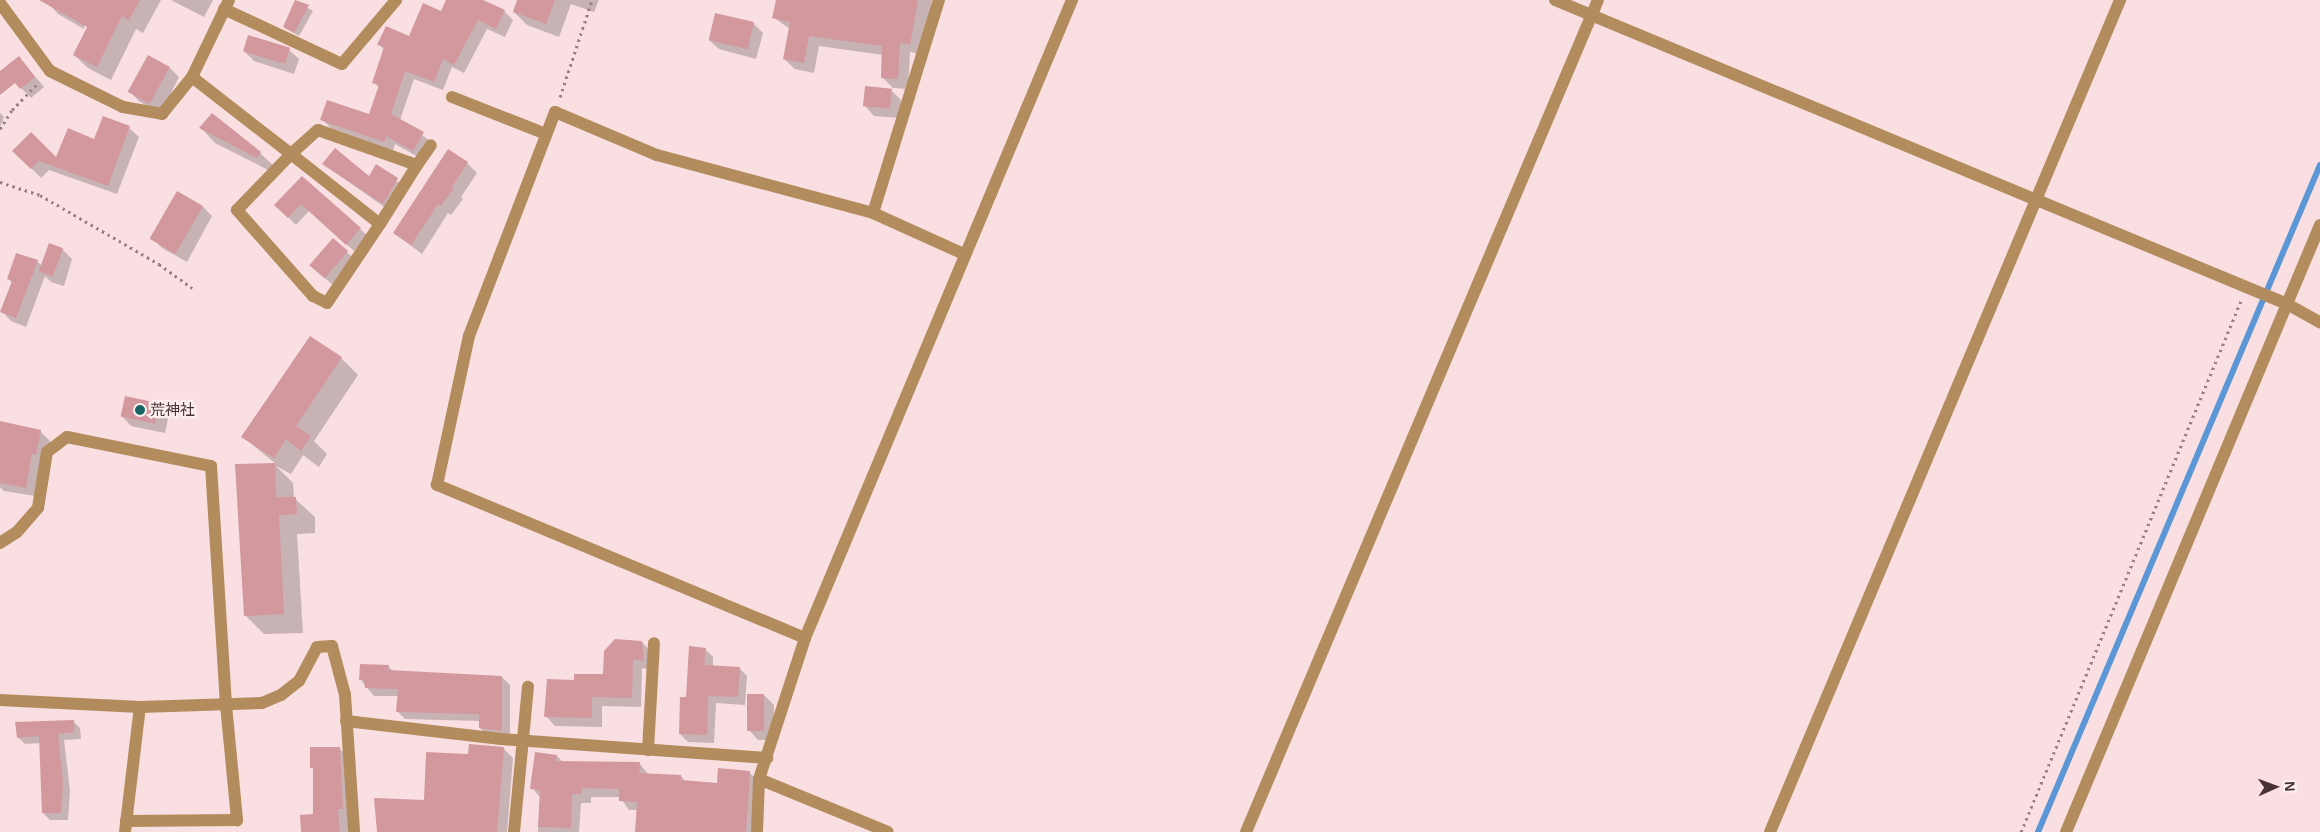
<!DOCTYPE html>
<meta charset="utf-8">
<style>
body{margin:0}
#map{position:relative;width:2320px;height:832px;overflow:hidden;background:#f9dfe1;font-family:Arial,"Noto Sans JP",sans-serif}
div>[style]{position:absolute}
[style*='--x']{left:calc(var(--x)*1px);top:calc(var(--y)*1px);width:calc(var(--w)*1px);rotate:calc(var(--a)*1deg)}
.shadow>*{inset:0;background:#0003;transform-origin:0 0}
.stream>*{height:6px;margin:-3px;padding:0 3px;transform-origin:3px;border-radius:3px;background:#5b96d6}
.building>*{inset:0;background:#d3979e;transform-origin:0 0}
.path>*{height:3px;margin-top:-1.5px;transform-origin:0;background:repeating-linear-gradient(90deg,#987f82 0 2.5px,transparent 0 6.5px)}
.minor>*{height:12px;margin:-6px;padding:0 6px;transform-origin:6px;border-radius:6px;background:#b28c5d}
.dots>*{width:14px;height:14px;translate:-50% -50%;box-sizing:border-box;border:2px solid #fdf0f1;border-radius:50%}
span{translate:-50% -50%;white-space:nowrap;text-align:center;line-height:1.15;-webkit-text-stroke:4.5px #fdf0f1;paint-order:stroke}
.poi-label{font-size:15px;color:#493033}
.left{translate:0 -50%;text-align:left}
.north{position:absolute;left:2250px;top:762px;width:50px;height:50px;-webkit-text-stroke:4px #fdf0f1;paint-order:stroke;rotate:88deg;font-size:14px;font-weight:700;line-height:20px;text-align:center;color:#493033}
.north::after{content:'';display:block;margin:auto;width:18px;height:22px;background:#493033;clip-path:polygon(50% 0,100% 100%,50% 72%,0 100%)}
</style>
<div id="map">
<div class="shadow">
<i style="clip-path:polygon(51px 0,88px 0,84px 29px,58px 14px,49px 4px)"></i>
<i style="clip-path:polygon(95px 0,161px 0,143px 33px,136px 29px,111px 80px,88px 68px,74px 55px,88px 28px)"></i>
<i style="clip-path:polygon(171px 0,213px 0,204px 17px)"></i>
<i style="clip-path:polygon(448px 0,480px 0,504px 11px,513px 20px,505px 37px,487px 29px,464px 73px,452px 67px,443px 90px,414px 79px,400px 120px,432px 142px,422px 159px,395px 144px,393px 151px,331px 128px,322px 119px,370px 115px,379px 88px,374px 82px,384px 50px,379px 44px,410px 38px,442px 13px)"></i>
<i style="clip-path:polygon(518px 0,599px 0,594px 12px,571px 4px,559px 37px,527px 25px,514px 12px)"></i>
<i style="clip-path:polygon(777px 0,932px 0,920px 54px,910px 52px,908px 89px,893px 88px,882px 77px,883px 55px,819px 46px,814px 73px,795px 69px,784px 59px,790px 29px,773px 17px)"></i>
<i style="clip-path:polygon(296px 1px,313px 11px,299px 36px,284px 27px)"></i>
<i style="clip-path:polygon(753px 23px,763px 33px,756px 59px,719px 49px,709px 40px)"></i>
<i style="clip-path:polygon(289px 50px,299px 59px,294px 74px,254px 61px,244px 51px)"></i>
<i style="clip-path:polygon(19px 57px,44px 87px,31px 98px,21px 88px)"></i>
<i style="clip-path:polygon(170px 68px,179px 77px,161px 113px,140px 102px,131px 93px)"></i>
<i style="clip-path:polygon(892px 91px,901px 100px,899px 118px,874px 116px,865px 106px)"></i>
<i style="clip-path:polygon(0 113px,4px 117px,0 127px)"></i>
<i style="clip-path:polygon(104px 117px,129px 128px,139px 137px,117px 194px,49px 170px,41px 178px,14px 151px,56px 159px,95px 141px)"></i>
<i style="clip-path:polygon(201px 128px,260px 153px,275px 167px,272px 172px,215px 143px)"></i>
<i style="clip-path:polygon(467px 163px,477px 173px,461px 197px,463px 199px,451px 215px,448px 213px,422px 254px,394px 233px)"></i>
<i style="clip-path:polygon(323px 164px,369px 178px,377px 166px,407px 189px,393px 213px)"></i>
<i style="clip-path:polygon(302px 178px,368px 236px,354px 251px,309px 211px,296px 225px,276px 205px)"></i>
<i style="clip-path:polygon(177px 193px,203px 207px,212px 216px,187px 262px,162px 248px,152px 238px)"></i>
<i style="left:333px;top:240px;width:32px;height:34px;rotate:41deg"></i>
<i style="clip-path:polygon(62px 249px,72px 259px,64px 286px,51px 282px,45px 276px,26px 327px,11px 321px,2px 311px,12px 283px,9px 279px,37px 261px,43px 267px)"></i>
<i style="clip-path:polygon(341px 358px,358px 375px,314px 441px,327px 454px,319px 467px,303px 455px,291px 474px,276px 466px,293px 483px,294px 498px,315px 517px,315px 533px,297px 534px,303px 633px,264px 634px,245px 615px,236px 466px,276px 464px,243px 437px)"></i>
<i style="clip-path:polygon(126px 397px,159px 404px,169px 414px,165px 433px,131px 426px,122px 416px)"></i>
<i style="clip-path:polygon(0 422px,40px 431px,50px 441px,36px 496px,4px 491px,0 487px)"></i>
<i style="clip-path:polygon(642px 642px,651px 652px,653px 670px,642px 668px,641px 707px,602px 706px,602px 727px,555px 726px,546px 716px,576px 682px,604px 675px)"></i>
<i style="clip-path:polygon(705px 649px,713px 657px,713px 667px,739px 668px,747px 676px,745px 705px,716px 703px,714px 743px,688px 742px,680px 734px,687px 698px)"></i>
<i style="clip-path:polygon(388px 666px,394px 672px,502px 677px,510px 685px,510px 738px,488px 736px,480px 728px,480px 721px,405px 719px,397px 711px,399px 696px,374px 696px,360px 679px)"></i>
<i style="clip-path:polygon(764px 695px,774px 705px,773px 740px,758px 740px,749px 730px)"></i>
<i style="clip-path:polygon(73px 721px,80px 728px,81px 739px,64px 740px,70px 791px,68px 820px,50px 820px,43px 813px,41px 743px,25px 744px,18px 737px)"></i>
<i style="clip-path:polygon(339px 748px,349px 758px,348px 832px,302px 832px,314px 815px,315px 770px,311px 767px)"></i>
<i style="clip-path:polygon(504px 749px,513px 758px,507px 832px,378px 832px,425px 802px,469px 755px)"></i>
<i style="clip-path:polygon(557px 756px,564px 763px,639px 763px,649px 775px,681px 776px,686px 782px,718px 784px,749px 772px,758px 781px,756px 832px,636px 832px,637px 810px,629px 810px,620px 797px,591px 797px,591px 803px,581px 803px,579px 832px,538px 832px,540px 797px,532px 788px)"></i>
</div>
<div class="stream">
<i style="--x:2038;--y:832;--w:724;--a:-67.08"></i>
</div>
<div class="building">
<i style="clip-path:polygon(39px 0,140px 0,129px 20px,122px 16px,97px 67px,73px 55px,87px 27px)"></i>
<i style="clip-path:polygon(295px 0,309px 5px,294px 33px,283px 27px)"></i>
<i style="clip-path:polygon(446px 0,483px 0,505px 10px,496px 29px,478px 20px,454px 65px,443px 59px,434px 82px,405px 71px,391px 114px,424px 132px,413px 151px,386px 136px,384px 142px,320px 120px,327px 100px,369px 114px,379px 85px,372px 83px,384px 47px,377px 45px,386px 26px,409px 36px,423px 3px,441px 11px)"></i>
<i style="clip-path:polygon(517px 0,555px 0,546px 24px,513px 12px)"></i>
<i style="clip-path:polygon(776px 0,918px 0,910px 45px,900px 43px,898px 79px,881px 78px,882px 46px,809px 36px,804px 63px,783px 59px,790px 22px,772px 18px)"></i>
<i style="left:715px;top:13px;width:40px;height:28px;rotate:13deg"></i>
<i style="left:248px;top:35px;width:44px;height:17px;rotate:17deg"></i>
<i style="left:148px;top:55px;width:25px;height:42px;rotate:29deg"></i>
<i style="clip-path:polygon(19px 56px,35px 77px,20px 89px,15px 83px,0 95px,0 71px)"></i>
<i style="left:865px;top:86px;width:27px;height:20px;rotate:6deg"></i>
<i style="clip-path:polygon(212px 113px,261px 152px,257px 158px,199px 128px)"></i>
<i style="clip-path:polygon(103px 116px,130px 126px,108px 186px,39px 161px,31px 169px,12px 151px,31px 132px,56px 157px,68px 128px,94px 139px)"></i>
<i style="clip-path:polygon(335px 148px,369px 176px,376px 164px,398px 178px,383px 204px,322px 164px)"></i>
<i style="clip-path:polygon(448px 149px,468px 162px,452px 187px,454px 188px,441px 206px,438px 204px,411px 245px,393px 233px)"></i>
<i style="clip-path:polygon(302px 176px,361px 228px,346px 245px,301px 204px,288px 218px,274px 205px)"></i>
<i style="left:177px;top:191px;width:30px;height:55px;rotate:30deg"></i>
<i style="left:333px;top:238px;width:20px;height:36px;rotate:41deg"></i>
<i style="left:49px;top:243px;width:15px;height:30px;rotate:20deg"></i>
<i style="clip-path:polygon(16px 253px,38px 260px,16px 318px,0 312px,12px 281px,7px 279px)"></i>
<i style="clip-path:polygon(310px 336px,342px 357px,296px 426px,311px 436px,301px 451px,286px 439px,274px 458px,241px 437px)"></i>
<i style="left:125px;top:396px;width:35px;height:21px;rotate:12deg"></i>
<i style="clip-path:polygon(0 421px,41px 430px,36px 455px,32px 454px,26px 488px,0 483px)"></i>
<i style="clip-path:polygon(275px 463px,276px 497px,296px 497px,297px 514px,279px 515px,284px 614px,244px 616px,235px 464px)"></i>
<i style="clip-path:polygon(615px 639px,642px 641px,644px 661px,633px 659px,632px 698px,592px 697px,592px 718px,544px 717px,547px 679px,574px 680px,574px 674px,603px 674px,604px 651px)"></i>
<i style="clip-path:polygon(689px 646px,706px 648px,704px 665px,740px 667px,738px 697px,708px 696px,707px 735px,679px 734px,680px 697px,686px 697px)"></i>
<i style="clip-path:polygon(360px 664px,389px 665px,388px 670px,502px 676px,502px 731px,479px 728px,479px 714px,396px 712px,398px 689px,365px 688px,364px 680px,359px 680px)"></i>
<i style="left:747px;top:694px;width:17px;height:37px"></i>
<i style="clip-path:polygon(74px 720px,74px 732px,58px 734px,63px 784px,61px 813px,42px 813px,39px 736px,17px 738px,15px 722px)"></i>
<i style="clip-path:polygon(469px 744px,504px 747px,497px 832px,377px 832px,374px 798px,424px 800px,426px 752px,468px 754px)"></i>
<i style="clip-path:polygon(310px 747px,340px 747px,343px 809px,338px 809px,340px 832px,301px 832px,300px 815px,313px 814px,313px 768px,310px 768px)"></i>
<i style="clip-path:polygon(535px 752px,557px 755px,556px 761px,640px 762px,639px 773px,681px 775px,681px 780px,717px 783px,718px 768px,750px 771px,746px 832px,635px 832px,637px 802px,619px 801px,619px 789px,582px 788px,582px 794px,572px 794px,571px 828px,538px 827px,540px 790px,530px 789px)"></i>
</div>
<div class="path">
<i style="--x:560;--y:97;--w:102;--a:-71.7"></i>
<i style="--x:0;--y:129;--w:22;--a:-58"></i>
<i style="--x:12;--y:110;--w:39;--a:-46"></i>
<i style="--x:0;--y:182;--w:42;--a:18"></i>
<i style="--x:40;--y:195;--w:138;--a:30.1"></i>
<i style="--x:159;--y:264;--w:41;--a:36"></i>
<i style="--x:2021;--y:832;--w:575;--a:-67.5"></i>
</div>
<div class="minor">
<i style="--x:1555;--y:0;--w:793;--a:22.55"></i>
<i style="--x:2287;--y:304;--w:38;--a:29"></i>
<i style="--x:0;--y:3;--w:84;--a:53.7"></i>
<i style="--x:50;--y:71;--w:81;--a:26.3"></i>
<i style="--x:123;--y:107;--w:40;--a:10"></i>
<i style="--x:162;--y:114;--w:48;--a:-51"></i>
<i style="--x:192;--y:77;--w:85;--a:-64.3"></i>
<i style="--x:224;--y:9;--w:130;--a:25"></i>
<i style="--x:342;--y:64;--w:84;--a:-49.8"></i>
<i style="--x:192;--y:77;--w:125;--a:37.9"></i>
<i style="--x:291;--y:154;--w:113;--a:38.2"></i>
<i style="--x:380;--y:224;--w:95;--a:123.9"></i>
<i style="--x:327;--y:303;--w:16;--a:-153"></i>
<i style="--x:313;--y:296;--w:115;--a:-131.5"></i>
<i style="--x:237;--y:210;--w:78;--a:-46"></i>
<i style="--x:291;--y:154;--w:36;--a:-42"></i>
<i style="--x:318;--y:130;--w:105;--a:19.5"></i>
<i style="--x:417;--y:165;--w:70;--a:122.1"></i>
<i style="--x:452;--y:97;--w:101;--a:21.5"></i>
<i style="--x:417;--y:165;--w:24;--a:-55"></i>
<i style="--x:873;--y:213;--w:100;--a:24.3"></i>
<i style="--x:0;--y:543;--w:20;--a:-33"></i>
<i style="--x:17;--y:532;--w:32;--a:-49"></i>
<i style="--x:38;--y:508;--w:57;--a:-80.9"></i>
<i style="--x:47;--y:452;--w:25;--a:-37"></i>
<i style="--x:67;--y:437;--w:147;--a:11.4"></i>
<i style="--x:211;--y:466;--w:239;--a:86.4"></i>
<i style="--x:226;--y:705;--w:116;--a:84.5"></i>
<i style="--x:237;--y:820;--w:111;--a:179.5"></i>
<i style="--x:805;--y:638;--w:399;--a:-157.4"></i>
<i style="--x:437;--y:485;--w:152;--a:-77.9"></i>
<i style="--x:469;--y:336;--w:240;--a:-69"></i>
<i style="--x:555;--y:112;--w:111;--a:22.9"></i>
<i style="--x:657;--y:155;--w:224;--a:15"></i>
<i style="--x:873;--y:213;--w:223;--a:-72.8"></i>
<i style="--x:0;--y:700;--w:140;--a:2.9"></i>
<i style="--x:140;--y:707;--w:122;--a:-1.9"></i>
<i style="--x:262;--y:703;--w:21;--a:-23"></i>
<i style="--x:281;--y:695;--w:23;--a:-38"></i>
<i style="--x:299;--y:681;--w:38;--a:-62"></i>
<i style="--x:317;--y:647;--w:15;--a:-4"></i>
<i style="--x:332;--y:646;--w:51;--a:75.1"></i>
<i style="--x:345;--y:695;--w:137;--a:86.2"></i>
<i style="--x:346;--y:721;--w:156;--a:6.6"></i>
<i style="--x:501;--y:739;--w:267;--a:4.1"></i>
<i style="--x:648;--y:750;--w:107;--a:-86.8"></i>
<i style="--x:759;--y:779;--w:139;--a:22.3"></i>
<i style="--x:125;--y:832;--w:126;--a:-83.2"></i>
<i style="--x:514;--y:832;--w:146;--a:-84.5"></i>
<i style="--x:757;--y:832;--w:53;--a:-87.8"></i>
<i style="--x:759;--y:779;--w:148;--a:-71.9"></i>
<i style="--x:805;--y:638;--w:692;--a:-67.29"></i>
<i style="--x:1246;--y:832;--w:903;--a:-67.07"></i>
<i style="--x:1770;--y:832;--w:903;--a:-67.18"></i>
<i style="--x:2066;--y:832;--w:658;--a:-67.29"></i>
</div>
<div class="dots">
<i style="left:140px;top:410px;background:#186563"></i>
</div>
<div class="poi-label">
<span class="left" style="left:150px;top:410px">荒神社</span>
</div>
<div class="north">N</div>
</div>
